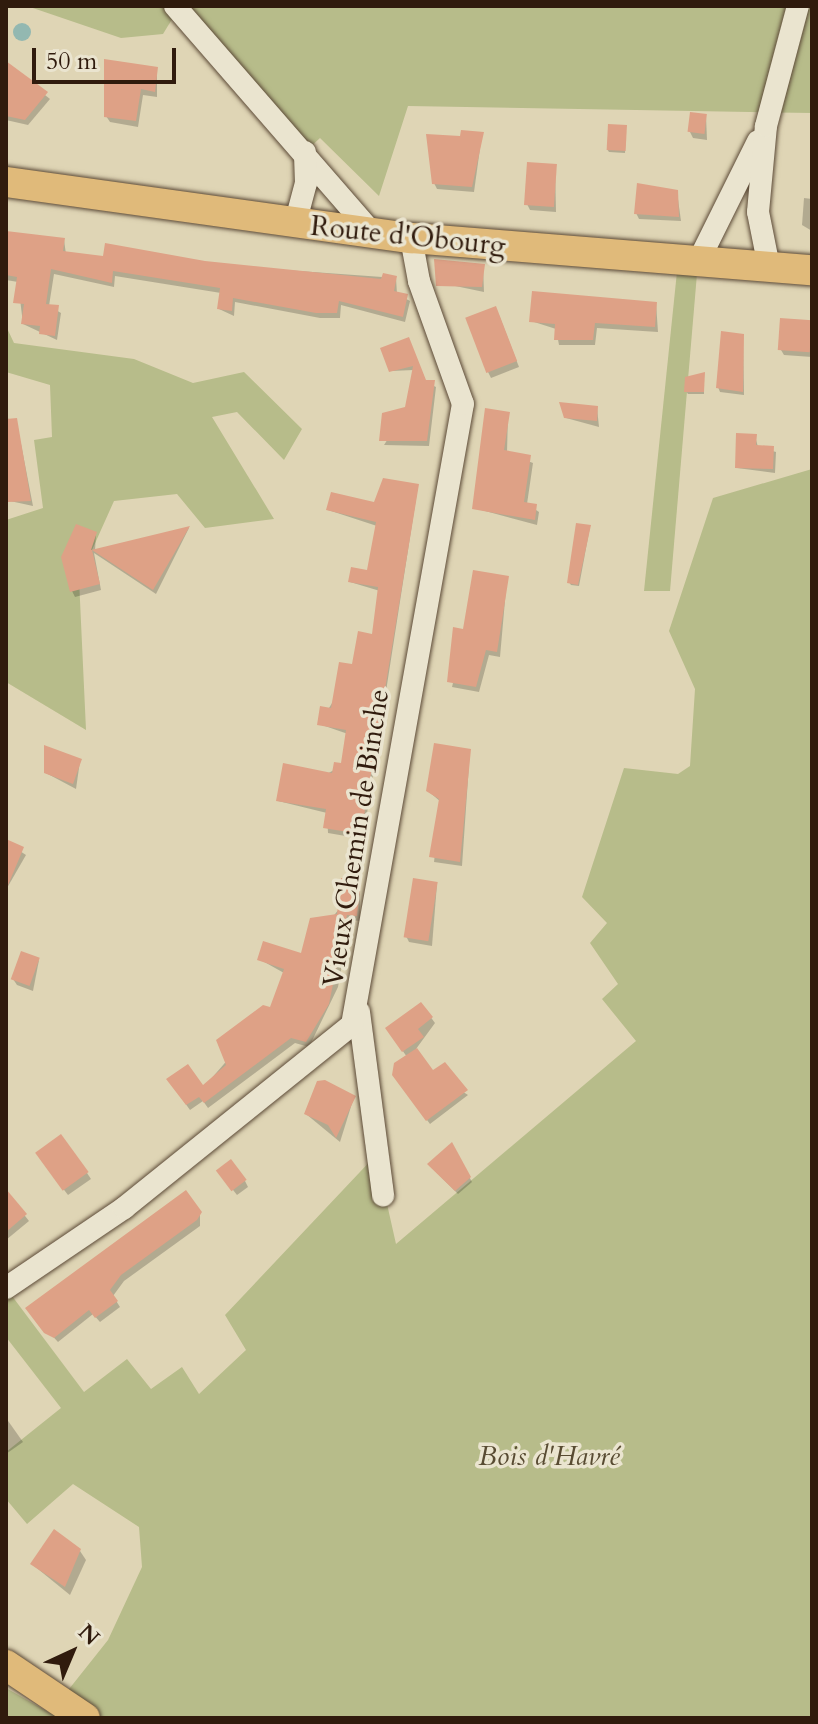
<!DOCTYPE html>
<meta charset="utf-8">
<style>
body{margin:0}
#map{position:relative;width:818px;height:1724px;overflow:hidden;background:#dfd5b5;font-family:Cardo,serif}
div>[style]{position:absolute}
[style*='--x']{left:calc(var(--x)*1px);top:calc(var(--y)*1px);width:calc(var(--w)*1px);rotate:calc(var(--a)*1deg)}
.green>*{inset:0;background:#b7bc8a}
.water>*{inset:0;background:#93b8b1}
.round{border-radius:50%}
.shadow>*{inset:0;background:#0003}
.building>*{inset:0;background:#dea186;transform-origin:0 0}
.roads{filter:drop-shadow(0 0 2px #5c4a37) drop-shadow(0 0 2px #5c4a37)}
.minor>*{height:22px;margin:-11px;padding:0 11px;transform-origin:11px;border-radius:11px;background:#eae4cf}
.major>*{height:30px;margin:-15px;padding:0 15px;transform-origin:15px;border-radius:15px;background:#e0ba7a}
span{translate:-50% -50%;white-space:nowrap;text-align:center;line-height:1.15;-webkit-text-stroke:7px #eae4cf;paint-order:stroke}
.street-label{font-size:28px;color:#301b0d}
.park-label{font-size:28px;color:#584b32;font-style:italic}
.frame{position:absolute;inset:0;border:8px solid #301b0d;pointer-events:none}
.north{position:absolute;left:32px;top:1612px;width:80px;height:80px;-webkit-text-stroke:6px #eae4cf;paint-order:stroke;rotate:44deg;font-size:22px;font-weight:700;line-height:32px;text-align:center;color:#301b0d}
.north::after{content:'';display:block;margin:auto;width:28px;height:36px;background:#301b0d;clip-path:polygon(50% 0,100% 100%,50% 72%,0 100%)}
.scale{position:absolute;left:32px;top:48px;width:144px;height:36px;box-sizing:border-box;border:4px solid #301b0d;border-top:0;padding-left:10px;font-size:24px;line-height:28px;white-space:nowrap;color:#301b0d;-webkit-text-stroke:6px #eae4cf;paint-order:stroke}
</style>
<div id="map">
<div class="green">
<i style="clip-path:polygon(27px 6px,169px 6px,174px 16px,163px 34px,121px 38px)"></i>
<i style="clip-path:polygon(175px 6px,812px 6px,812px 113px,408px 106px,379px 196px,320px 138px,305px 152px)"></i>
<i style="clip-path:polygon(678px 262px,698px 262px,670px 591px,644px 591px)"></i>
<i style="clip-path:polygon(6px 326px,14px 343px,134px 359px,193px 383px,244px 372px,302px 429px,284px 460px,237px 412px,212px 417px,274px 519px,205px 528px,177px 494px,114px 501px,79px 579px,86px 730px,6px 682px,6px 520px,43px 508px,34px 440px,52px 437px,50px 385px,6px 372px)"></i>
<i style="clip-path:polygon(812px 469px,812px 1718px,6px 1718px,6px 1688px,50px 1713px,108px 1640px,142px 1567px,139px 1527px,73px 1484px,27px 1524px,6px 1499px,6px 1452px,61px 1408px,6px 1337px,6px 1288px,84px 1392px,127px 1359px,151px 1389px,182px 1367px,199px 1394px,246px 1350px,225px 1315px,376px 1155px,396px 1244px,636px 1041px,602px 999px,618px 984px,590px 943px,607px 923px,582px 897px,624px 768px,678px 774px,690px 766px,695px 689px,669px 631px,713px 498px)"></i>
</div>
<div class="water">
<i class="round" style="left:13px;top:23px;width:18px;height:18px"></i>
</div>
<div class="shadow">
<i style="clip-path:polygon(11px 68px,50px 99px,28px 125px,6px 120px)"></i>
<i style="clip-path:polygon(157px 69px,157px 97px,143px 95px,138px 127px,110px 122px,106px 116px)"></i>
<i style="clip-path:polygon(706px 116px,707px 140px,693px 138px,690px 132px)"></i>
<i style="clip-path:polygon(626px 127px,625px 153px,609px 152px,607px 149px)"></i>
<i style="clip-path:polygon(482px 134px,474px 192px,437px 189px,434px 183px,462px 138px)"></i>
<i style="clip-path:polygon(555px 166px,556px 212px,530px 210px,527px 204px)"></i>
<i style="clip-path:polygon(677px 192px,681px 221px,639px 219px,636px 213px)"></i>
<i style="clip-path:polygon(804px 198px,812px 199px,812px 231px,802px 225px)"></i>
<i style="clip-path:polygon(6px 233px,64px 240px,66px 254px,396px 278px,397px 294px,410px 301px,405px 322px,341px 305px,340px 318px,320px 318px,235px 302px,234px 316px,219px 309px,221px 293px,115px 276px,114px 287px,54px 274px,49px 306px,61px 313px,57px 340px,23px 324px,18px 282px,6px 280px)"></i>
<i style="clip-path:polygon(483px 266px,484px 292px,436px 282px)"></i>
<i style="clip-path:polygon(656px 303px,658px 332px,597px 328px,595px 345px,559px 345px,556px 329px,531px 321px)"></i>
<i style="clip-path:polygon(499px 315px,519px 367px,491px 378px,488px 372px)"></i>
<i style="clip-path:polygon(812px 322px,812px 357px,784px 355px,781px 350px)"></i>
<i style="clip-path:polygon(743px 335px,744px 395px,720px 392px,718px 387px)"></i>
<i style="clip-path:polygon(408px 339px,426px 382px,436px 387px,429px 446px,384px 445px,407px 409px,414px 370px,391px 371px)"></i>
<i style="clip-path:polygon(704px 374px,704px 394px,688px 394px,686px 391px)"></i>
<i style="clip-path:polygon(6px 404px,11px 438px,21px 444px,33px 506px,10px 501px)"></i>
<i style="clip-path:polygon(597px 408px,599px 427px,566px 418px)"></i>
<i style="clip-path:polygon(508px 414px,507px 453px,533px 463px,527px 504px,539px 512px,537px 525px,474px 508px)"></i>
<i style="clip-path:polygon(755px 436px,758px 447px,776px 452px,775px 473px,737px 468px)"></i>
<i style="clip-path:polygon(418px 486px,363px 839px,328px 833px,327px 813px,278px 801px,343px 765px,348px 734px,319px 724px,374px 636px,380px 591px,350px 582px,369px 572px,377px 526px,328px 510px,375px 504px)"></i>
<i style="clip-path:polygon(590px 527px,579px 586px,571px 585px,569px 582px)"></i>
<i style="clip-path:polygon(189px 528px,156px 594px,94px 553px,101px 590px,75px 597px,72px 591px,96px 534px,95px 551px)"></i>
<i style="clip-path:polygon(507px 578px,500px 657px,489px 655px,479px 692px,452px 687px,465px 632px)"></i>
<i style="clip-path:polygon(470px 750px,462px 866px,434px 862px,441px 802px,428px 791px)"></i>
<i style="clip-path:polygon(80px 761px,76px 789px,46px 773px)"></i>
<i style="clip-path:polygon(6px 842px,26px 855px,7px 888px,6px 888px)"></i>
<i style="clip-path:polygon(360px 883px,360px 921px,350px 920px,338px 987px,309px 1047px,295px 1043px,208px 1108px,203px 1101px,190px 1110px,172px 1085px,203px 1088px,271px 1010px,284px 973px,259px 959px,302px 955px)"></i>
<i style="clip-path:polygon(437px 884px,432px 946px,409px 942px,406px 936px)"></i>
<i style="clip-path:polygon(39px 960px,33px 991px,17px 985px,13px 979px)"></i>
<i style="clip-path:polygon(421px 1004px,435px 1023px,416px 1049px,433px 1073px,468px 1095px,430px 1124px,397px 1080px,407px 1057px,391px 1034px)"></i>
<i style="clip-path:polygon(354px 1097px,340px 1142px,306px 1114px)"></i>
<i style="clip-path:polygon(452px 1145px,472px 1182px,458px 1194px,432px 1168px)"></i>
<i style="clip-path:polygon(41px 1160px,87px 1173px,91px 1179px,68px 1195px)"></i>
<i style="clip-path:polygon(222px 1176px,245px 1181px,248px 1187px,237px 1195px)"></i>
<i style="clip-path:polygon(6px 1192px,29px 1221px,6px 1240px)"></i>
<i style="clip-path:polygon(200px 1213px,200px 1226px,124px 1281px,113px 1296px,120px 1307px,100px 1322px,93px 1314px,58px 1342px,31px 1313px)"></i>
<i style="clip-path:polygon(6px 1418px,23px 1442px,6px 1454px)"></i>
<i style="clip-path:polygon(80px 1551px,86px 1560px,70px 1595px,33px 1565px)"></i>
</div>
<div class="building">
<i style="clip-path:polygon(104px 59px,158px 67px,155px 92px,141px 89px,136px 121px,104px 117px)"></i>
<i style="clip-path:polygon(6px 61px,48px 92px,25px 120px,6px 116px)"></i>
<i style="left:690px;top:112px;width:17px;height:20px;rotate:7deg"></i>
<i style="left:608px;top:124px;width:19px;height:26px;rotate:3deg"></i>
<i style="clip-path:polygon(461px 130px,484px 132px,472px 187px,432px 184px,426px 134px,460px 136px)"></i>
<i style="left:527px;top:162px;width:30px;height:43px;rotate:4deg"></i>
<i style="clip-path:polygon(637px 183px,678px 190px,679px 217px,634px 214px)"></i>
<i style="clip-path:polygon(6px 231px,65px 238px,63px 251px,103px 256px,105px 243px,205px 261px,381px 279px,383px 273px,397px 276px,394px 291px,408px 294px,403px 317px,339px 301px,337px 313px,316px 313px,233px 298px,232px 311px,217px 309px,220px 288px,113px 271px,112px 283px,51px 269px,46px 304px,59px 305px,55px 336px,39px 334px,40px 326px,21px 324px,24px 304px,13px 303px,17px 277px,6px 275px)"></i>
<i style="clip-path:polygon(434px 259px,485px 264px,482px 287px,436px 286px)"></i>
<i style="clip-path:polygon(532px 291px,657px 302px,655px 327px,595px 323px,593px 340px,554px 340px,555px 324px,529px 322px)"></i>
<i style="left:496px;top:306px;width:59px;height:33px;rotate:69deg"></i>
<i style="left:780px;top:318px;width:32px;height:32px;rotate:4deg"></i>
<i style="clip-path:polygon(721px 331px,744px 334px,743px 392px,716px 388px)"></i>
<i style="clip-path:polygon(409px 337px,426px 380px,435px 380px,427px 441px,379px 441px,382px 413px,405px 407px,413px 366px,389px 372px,380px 348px)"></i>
<i style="clip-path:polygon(705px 372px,704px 392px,684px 392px,685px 377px)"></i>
<i style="clip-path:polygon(559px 402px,598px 406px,597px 421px,564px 418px)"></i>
<i style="clip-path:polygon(485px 408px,510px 412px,504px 450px,531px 455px,524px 502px,537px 504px,535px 520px,472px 509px)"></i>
<i style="clip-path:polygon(17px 418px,31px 501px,8px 502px,6px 419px)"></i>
<i style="clip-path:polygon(736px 433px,757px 434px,756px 445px,774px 446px,773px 469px,735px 468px)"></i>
<i style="clip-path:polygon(383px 478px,419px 484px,361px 834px,323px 828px,326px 809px,276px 801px,283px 763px,332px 773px,334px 762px,341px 763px,346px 730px,317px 725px,320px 706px,331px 708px,339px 662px,352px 664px,358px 631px,372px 634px,378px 587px,348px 582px,351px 567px,367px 570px,376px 522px,326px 510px,331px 492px,374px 502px)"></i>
<i style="clip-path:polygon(576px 523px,591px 525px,578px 585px,567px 583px)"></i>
<i style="clip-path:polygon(76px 524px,97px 532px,91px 550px,190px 526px,153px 590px,92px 550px,100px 584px,70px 592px,61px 557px)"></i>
<i style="clip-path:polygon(473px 570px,509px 576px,497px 652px,486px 650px,476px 687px,447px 682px,453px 627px,463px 629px)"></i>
<i style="clip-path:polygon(434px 743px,471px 749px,460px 862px,429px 857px,439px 799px,426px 791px)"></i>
<i style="clip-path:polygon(44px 745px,82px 759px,73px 784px,44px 773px)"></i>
<i style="clip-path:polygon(6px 839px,24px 847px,6px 890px)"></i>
<i style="clip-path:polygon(341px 878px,361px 881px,357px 916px,347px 915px,329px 1004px,306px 1042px,291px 1038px,204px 1103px,199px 1097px,186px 1105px,166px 1079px,188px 1064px,203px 1085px,226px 1065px,216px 1040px,263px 1005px,270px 1007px,284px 969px,257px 960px,263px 941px,301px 953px,310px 918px,337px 914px)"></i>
<i style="left:413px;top:878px;width:25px;height:60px;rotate:9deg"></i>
<i style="left:21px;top:951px;width:20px;height:30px;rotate:20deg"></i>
<i style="clip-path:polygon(421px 1002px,433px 1017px,418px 1029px,424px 1037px,402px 1052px,385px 1028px)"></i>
<i style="clip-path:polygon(417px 1048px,433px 1070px,445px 1062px,468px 1090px,426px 1121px,392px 1075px,394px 1063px)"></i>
<i style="clip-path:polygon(325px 1080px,356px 1096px,336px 1138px,328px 1125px,304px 1114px,317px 1081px)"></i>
<i style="left:61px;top:1134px;width:47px;height:32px;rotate:54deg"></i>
<i style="clip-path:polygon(452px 1142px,471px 1177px,455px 1191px,427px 1164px)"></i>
<i style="left:231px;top:1159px;width:26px;height:19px;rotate:53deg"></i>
<i style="clip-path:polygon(6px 1189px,27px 1214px,6px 1232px)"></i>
<i style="clip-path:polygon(186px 1190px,202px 1212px,197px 1220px,121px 1275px,110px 1290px,118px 1301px,95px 1318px,89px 1310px,54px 1338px,44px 1333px,25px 1308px)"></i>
<i style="clip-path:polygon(54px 1529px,81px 1549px,65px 1587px,30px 1564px)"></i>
</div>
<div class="roads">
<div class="minor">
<i style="--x:175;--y:6;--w:301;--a:49"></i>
<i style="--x:295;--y:224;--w:42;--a:-75"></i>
<i style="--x:306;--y:183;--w:31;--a:-92"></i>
<i style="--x:698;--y:262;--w:135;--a:-63.6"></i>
<i style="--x:769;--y:267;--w:56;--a:-101.3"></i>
<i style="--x:758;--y:212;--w:86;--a:-84.7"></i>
<i style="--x:766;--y:126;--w:124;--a:-75.1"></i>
<i style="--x:359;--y:1012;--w:185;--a:82.5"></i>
<i style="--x:6;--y:1288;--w:143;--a:-34.1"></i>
<i style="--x:124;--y:1208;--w:292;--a:-38.8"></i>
<i style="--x:352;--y:1025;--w:631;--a:-79.87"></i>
<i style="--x:463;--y:404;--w:131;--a:-109.7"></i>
<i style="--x:419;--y:281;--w:44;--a:-100.5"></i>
</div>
<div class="major">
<i style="--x:6;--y:182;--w:409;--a:7.9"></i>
<i style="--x:411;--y:238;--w:402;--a:4.6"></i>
<i style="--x:6;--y:1665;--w:95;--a:33.9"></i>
</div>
</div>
<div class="street-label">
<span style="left:408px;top:236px;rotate:6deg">Route d'Obourg</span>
<span style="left:356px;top:838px;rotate:-81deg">Vieux Chemin de Binche</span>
</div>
<div class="park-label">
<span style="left:549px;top:1456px">Bois d'Havré</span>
</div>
<div class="frame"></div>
<div class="north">N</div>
<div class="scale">50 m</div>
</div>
